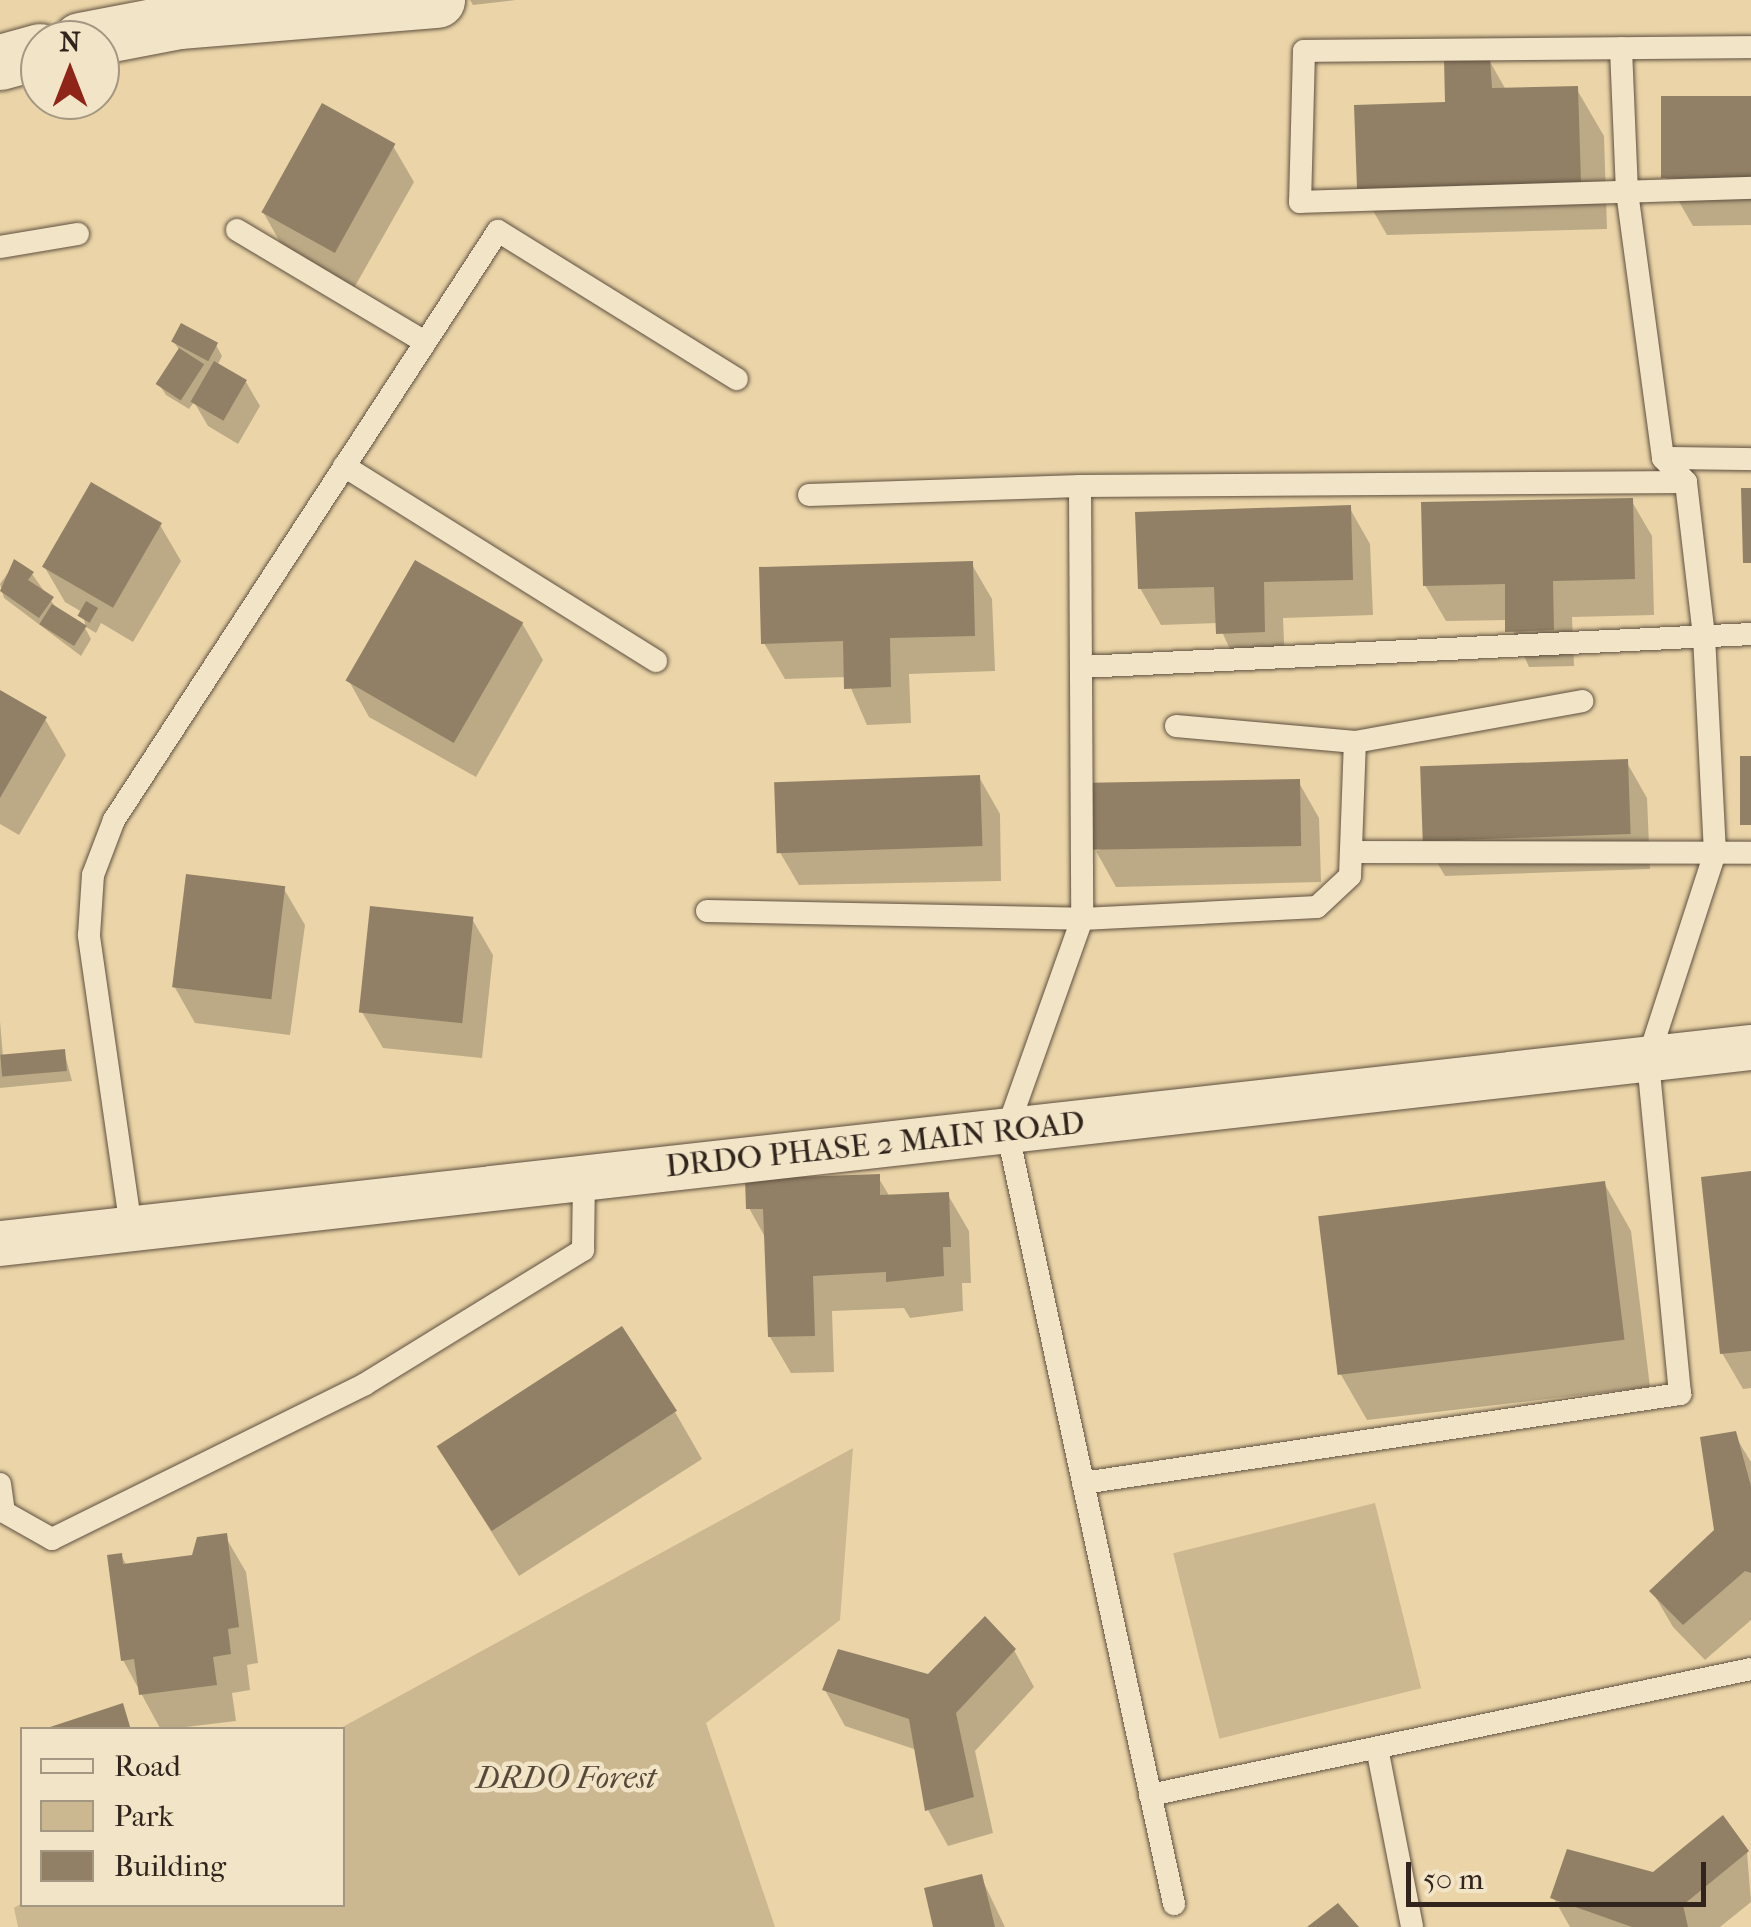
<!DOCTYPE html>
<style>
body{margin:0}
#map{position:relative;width:1751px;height:1927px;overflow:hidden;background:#ebd5a8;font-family:"IM FELL French Canon",serif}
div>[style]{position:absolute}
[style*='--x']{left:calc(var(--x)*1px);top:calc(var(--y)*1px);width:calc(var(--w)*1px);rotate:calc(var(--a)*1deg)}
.green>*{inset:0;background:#cbb790;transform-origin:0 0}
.shadow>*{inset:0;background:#0003}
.building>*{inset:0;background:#918065;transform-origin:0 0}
.roads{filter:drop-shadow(0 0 2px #5f5040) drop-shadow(0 0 2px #5f5040)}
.lane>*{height:22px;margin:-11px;padding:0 11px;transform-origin:11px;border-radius:11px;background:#f2e4c6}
.street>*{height:45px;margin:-22.5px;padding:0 22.5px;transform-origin:22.5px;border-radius:22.5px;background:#f2e4c6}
.secondary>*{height:55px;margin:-27.5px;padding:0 27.5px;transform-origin:27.5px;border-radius:27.5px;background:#f2e4c6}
span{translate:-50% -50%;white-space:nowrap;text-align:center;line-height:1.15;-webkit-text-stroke:9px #f2e4c6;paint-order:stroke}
.street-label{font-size:32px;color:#30241d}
.park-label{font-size:32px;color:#57493a;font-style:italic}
.legend{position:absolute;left:20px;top:1727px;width:325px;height:180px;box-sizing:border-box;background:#f2e4c6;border:2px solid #a49782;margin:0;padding:12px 18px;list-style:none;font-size:30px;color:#30241d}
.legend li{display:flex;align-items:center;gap:20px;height:50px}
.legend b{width:50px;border:2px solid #a49782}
.north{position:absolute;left:20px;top:20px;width:100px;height:100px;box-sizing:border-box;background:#f2e4c6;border:2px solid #a49782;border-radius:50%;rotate:0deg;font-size:28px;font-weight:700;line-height:40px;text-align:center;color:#30241d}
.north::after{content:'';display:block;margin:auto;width:35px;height:45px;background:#8f2418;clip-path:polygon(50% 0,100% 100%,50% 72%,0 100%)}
.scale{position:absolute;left:1406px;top:1862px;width:300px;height:45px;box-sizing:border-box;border:5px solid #30241d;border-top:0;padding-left:12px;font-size:30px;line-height:35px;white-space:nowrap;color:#30241d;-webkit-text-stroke:8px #f2e4c6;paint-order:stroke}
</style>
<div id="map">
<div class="green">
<i style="clip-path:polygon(853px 1448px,840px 1620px,706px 1723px,775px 1927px,18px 1927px,14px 1908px,22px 1903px,342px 1904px,339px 1729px)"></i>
<i style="left:1375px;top:1503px;width:191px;height:208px;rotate:76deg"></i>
</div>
<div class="shadow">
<i style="clip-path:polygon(470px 0,516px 0,473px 5px)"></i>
<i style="clip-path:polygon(1489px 60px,1506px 90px,1576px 88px,1604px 136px,1607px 229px,1387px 235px,1360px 188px)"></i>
<i style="clip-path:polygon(1751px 99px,1751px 225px,1693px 226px,1666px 179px)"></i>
<i style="clip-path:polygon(393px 146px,414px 182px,354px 288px,284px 249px,263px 212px)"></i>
<i style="clip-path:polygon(174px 342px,216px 345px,222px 356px,217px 366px,246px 382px,260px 406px,238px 444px,208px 426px,194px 402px,189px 409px,166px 395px,159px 384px,180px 351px)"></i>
<i style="clip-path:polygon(1631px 500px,1652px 536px,1654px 615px,1572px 617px,1574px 666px,1529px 667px,1508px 620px,1446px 621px,1425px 585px)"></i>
<i style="clip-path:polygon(1349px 507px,1370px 544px,1373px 615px,1283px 618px,1285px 667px,1239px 669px,1218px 623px,1161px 625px,1140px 588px)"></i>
<i style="clip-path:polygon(160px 525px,181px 561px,133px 642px,101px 623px,96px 633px,86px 627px,82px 612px,65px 602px,44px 566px)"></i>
<i style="clip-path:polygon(15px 563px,32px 574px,59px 612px,85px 628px,91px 639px,81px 656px,4px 598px,0 584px)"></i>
<i style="clip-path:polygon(971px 563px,992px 599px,995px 671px,909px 674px,911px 723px,867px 725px,846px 677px,785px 679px,764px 643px)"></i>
<i style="clip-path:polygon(522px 623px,543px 660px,476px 777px,369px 717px,349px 681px)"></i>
<i style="clip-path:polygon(0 693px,45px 719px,66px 755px,19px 835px,0 824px)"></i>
<i style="clip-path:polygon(1626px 761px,1647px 798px,1650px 869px,1445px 876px,1424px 840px)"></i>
<i style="clip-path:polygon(979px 777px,1000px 814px,1001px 881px,799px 885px,778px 849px)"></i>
<i style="clip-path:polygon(1298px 781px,1319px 818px,1321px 882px,1116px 887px,1096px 851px)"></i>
<i style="clip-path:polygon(284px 889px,305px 925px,290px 1035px,195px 1023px,174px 986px)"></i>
<i style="clip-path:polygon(472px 919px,493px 955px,482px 1058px,383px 1048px,362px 1012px)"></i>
<i style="clip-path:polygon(0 1021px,3px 1057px,64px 1051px,72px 1081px,0 1088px)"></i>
<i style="clip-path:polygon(1751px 1174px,1751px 1388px,1743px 1389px,1722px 1353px)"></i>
<i style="clip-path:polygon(878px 1177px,890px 1197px,948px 1195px,969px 1231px,971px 1283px,962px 1283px,963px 1311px,910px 1318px,904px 1308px,832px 1311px,834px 1372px,791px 1373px,770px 1337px,766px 1239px,749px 1208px)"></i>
<i style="clip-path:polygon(1604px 1183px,1631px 1231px,1650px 1387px,1367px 1420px,1340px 1373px)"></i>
<i style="clip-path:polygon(675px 1412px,702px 1459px,519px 1576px,467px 1493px)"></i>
<i style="clip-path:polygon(1734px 1434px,1751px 1462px,1751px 1620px,1705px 1660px,1673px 1627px,1652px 1591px,1716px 1531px)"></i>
<i style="clip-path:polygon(225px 1536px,246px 1572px,258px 1663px,247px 1665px,250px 1690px,232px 1693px,236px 1721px,161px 1730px,123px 1660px,121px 1555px,127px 1566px,193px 1558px)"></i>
<i style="clip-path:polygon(1014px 1650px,1034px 1687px,975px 1751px,993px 1833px,948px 1846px,928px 1810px,917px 1750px,845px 1726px,825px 1690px,929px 1677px)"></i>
<i style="clip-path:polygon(1747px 1852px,1751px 1902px,1720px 1927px,1570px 1927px,1553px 1897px)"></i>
<i style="clip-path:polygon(981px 1877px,1005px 1927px,936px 1927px)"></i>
</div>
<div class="building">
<i style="clip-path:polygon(1490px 58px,1492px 88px,1578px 86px,1581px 182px,1357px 189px,1354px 105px,1445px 102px,1444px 59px)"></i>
<i style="left:1751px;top:96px;width:82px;height:90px;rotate:90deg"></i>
<i style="left:322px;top:103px;width:84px;height:125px;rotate:29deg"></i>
<i style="left:181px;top:323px;width:42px;height:21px;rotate:28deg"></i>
<i style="left:179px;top:348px;width:30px;height:43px;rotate:33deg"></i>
<i style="left:214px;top:361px;width:38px;height:47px;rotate:30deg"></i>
<i style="left:91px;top:482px;width:82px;height:98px;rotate:30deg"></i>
<i style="clip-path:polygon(1741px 488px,1751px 488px,1751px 563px,1743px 563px)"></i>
<i style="clip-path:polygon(1633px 498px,1635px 579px,1553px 581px,1554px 630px,1505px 632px,1505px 584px,1423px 586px,1421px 502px)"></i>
<i style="clip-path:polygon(1351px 505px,1353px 580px,1264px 582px,1265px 632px,1216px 634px,1214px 587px,1138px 589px,1135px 512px)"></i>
<i style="clip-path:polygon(14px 559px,34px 572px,28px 580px,54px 597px,39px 618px,0 591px)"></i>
<i style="left:415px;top:560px;width:125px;height:139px;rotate:30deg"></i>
<i style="clip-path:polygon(973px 561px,975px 636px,890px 638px,891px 687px,844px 689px,843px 641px,761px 644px,759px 567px)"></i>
<i style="left:86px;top:601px;width:14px;height:17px;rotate:30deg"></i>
<i style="left:52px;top:604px;width:41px;height:24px;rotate:32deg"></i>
<i style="clip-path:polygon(0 690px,47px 717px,0 798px)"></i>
<i style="left:1740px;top:756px;width:11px;height:69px"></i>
<i style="left:1628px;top:759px;width:75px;height:208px;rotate:88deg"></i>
<i style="left:980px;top:775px;width:71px;height:206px;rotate:88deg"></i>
<i style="left:1300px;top:779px;width:67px;height:209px;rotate:89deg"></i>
<i style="left:186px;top:874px;width:100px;height:114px;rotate:7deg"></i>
<i style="left:370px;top:906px;width:104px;height:107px;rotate:6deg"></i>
<i style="left:65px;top:1049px;width:22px;height:65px;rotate:85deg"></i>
<i style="clip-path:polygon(1751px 1171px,1751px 1351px,1720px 1354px,1701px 1177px)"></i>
<i style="clip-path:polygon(880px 1174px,880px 1195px,949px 1192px,951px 1247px,943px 1247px,944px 1276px,886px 1282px,886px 1272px,813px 1276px,815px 1336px,768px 1337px,763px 1209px,746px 1209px,745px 1179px)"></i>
<i style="left:1605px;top:1181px;width:160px;height:289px;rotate:83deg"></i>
<i style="left:622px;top:1326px;width:101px;height:221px;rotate:57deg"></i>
<i style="clip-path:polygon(1736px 1431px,1751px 1486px,1751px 1573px,1745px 1571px,1683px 1625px,1649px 1591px,1714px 1530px,1700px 1437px)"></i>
<i style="clip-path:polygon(227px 1533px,239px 1627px,228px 1629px,231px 1654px,213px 1657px,217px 1685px,139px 1695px,134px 1659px,121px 1661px,107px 1555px,122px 1553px,123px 1564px,192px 1555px,197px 1537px)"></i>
<i style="clip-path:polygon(985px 1616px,1016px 1649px,956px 1713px,974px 1797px,925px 1811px,909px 1719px,822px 1690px,838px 1649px,928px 1674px)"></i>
<i style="clip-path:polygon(123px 1703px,131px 1730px,44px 1730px,44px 1729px)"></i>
<i style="clip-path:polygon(1723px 1815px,1749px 1851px,1683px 1905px,1688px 1927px,1632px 1927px,1550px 1898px,1567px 1849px,1653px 1872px)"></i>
<i style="clip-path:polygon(982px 1874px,995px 1927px,933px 1927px,924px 1888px)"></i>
<i style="clip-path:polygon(1338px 1903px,1359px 1927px,1307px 1927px)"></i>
</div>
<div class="roads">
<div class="lane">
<i style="--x:1751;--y:47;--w:447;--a:179.5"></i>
<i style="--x:1304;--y:51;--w:151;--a:91.5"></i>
<i style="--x:1300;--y:202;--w:451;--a:-1.8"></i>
<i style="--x:237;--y:230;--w:219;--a:30.8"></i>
<i style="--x:0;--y:247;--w:79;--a:-9.5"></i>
<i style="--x:1663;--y:458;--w:88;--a:0.7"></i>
<i style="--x:344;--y:466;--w:368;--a:32"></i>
<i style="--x:1080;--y:486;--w:433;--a:89.7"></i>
<i style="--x:1082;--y:919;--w:224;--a:109.6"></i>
<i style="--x:1007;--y:1130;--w:792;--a:77.82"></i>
<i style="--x:809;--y:495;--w:271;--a:-1.9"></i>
<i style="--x:1080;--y:486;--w:606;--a:-0.38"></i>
<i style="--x:1082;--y:667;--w:670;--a:-2.82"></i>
<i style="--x:1176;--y:726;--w:180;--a:5.1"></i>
<i style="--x:1355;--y:742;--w:231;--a:-10.2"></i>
<i style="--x:1354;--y:852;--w:397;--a:0.1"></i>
<i style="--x:707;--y:911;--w:375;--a:1.2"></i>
<i style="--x:1082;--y:919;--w:235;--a:-2.9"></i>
<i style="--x:1317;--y:907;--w:45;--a:-43.2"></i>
<i style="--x:1350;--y:876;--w:134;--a:-87.9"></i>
<i style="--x:131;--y:1228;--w:296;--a:-98.2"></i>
<i style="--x:89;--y:935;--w:60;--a:-86.2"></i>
<i style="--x:93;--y:875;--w:59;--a:-69.1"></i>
<i style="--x:114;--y:820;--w:703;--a:-56.9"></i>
<i style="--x:498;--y:231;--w:281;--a:31.8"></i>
<i style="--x:1083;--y:1483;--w:604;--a:-8.48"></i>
<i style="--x:1680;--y:1394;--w:337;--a:-95.5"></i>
<i style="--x:1648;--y:1059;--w:217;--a:-72"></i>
<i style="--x:1715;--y:853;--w:217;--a:-92.9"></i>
<i style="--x:1704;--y:636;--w:155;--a:-96.7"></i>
<i style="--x:1686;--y:482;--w:33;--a:-134"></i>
<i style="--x:1663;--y:458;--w:268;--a:-97.7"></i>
<i style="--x:1627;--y:192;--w:144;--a:-92.4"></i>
<i style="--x:0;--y:1484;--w:28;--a:82"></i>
<i style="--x:4;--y:1512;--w:55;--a:29.4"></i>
<i style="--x:52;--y:1539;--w:349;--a:-26.3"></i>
<i style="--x:365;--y:1384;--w:256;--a:-31.6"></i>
<i style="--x:583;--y:1250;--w:73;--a:-89.2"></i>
<i style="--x:1377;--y:1748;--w:182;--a:78.9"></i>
<i style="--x:1150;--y:1795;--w:614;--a:-11.84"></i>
</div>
<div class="street">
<i style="--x:0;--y:1243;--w:1762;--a:-6.39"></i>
</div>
<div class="secondary">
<i style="--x:80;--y:40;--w:101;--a:-10.9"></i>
<i style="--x:179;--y:21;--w:259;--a:-4.7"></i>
<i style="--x:0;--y:62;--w:41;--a:-15.4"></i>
</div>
</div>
<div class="street-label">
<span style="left:875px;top:1145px;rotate:-6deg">DRDO PHASE 2 MAIN ROAD</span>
</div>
<div class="park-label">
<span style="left:566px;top:1778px">DRDO Forest</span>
</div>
<ul class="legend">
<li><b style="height:12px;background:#f2e4c6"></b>Road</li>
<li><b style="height:28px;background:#cbb790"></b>Park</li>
<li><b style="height:28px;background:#918065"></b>Building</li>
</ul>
<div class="north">N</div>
<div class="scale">50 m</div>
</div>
